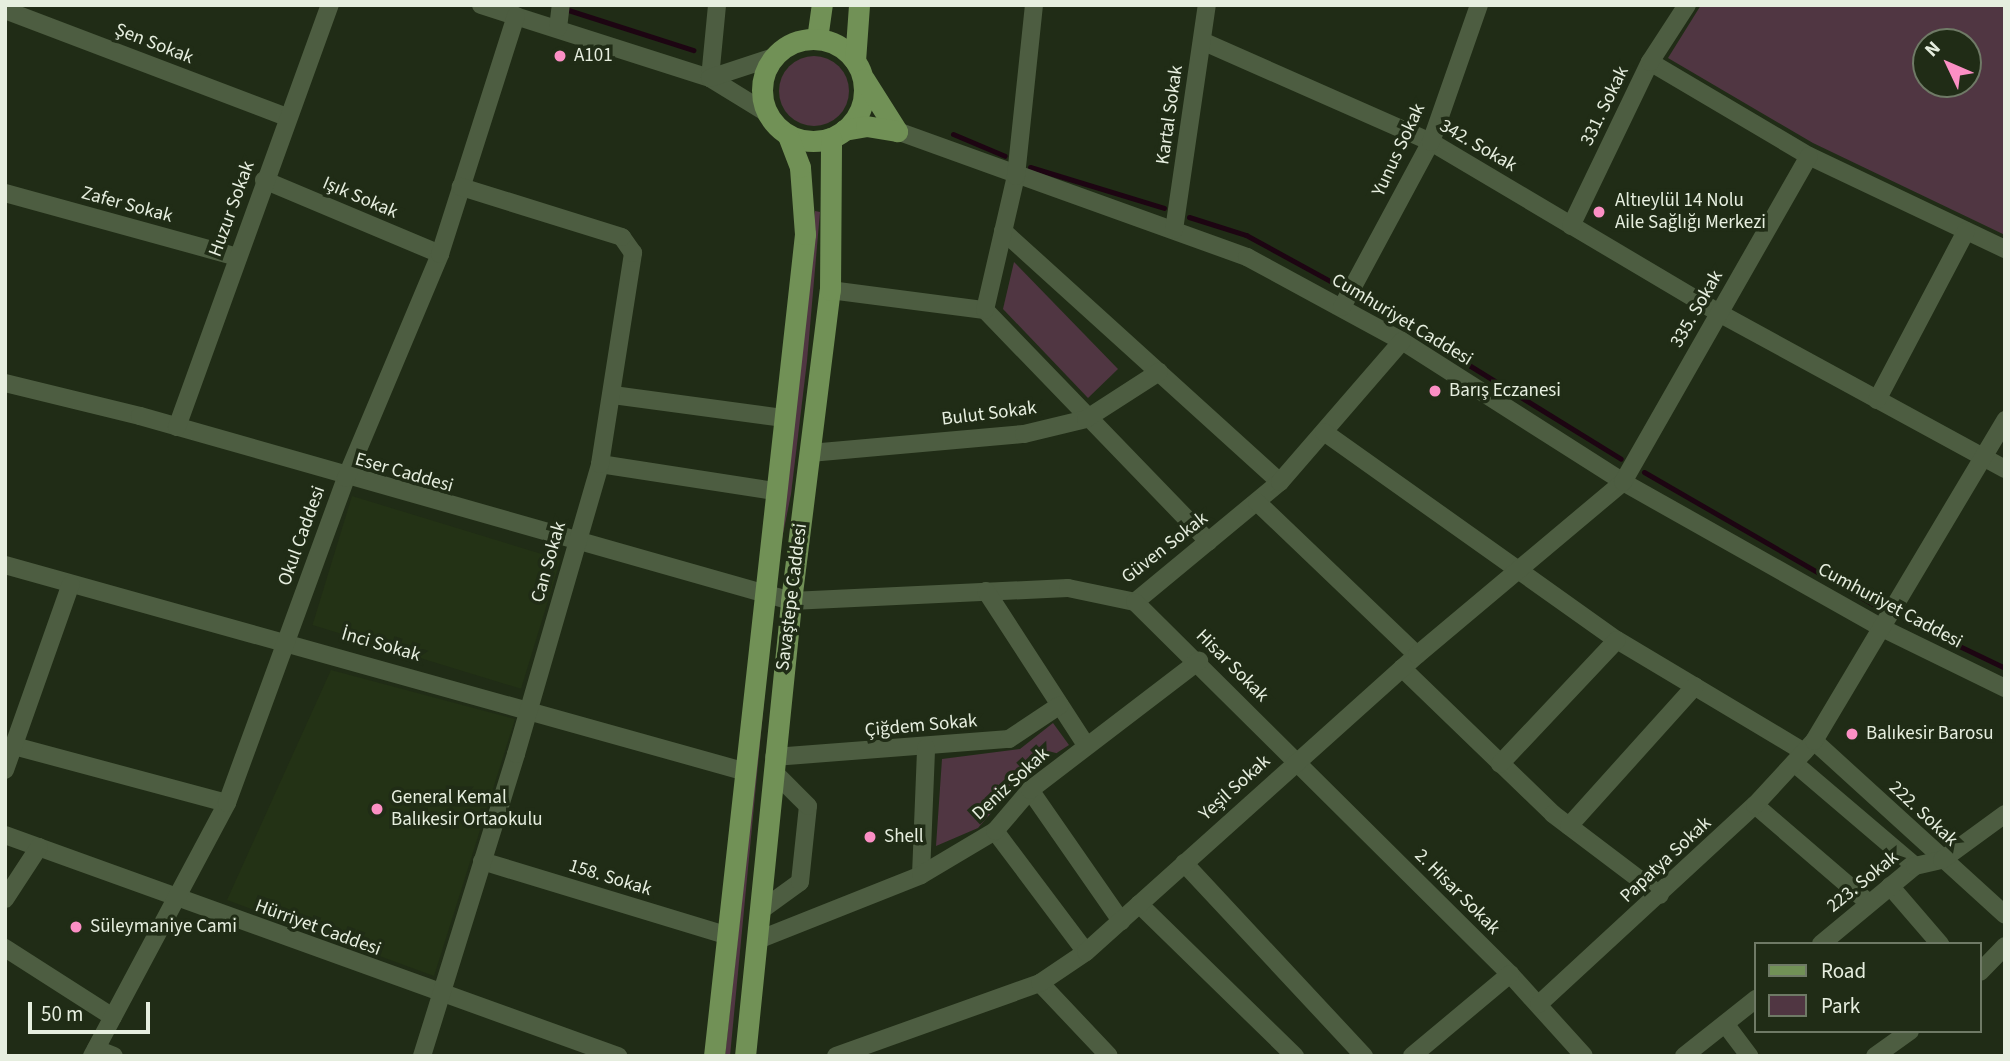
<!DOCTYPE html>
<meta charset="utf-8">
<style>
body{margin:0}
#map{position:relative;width:2010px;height:1061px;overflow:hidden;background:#202c16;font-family:"Source Sans 3",sans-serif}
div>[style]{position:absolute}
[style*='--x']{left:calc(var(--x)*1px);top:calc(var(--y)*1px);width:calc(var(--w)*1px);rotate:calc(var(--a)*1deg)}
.built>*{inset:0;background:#233215;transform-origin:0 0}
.green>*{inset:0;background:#503642}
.round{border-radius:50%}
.stream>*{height:5px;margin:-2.5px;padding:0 2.5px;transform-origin:2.5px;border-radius:2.5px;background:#1d0512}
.minor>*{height:18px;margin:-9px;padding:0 9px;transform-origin:9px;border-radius:9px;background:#4d5d41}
.major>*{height:21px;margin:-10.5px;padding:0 10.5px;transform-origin:10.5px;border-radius:10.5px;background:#719156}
.major>.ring{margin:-10.5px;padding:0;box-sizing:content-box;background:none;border:21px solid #719156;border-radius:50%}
.dots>*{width:19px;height:19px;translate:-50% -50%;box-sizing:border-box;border:4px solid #202c16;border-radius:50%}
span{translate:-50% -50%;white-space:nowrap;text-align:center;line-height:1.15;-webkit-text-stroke:7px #202c16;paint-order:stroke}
.street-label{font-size:19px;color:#e6eedf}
.poi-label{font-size:19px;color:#e6eedf}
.left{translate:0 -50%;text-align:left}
.frame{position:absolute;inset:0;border:7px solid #e6eedf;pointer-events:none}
.legend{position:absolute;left:1754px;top:942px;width:228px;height:91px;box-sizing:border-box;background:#202c16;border:2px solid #6f7a66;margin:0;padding:9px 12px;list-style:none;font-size:21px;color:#e6eedf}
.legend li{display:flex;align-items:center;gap:14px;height:35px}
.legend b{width:35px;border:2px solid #6f7a66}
.north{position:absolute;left:1912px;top:28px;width:70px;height:70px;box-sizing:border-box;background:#202c16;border:2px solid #6f7a66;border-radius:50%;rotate:314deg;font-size:19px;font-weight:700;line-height:28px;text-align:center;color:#e6eedf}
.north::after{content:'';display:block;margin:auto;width:24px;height:32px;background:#fb8fc4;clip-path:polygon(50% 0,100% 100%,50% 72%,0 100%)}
.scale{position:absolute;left:28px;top:1002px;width:122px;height:32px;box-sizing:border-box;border:4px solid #e6eedf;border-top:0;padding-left:9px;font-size:21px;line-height:24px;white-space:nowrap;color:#e6eedf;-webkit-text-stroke:5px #202c16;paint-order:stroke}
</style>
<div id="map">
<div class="built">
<i style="left:352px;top:496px;width:218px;height:135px;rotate:17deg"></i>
<i style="clip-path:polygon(331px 670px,515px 719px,434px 976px,227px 900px)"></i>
</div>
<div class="green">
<i style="clip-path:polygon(evenodd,1701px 5px,2005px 5px,2005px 235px,1813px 143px,1668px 58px,1701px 5px,1968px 42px,1968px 84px,1926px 84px,1926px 42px,1968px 42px)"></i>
<i class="round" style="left:779px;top:56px;width:70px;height:70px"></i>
<i style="clip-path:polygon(815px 211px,820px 212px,807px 361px,791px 494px,778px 559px)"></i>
<i style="clip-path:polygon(1014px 262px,1118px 369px,1088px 398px,1003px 309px)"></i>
<i style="clip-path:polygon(772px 618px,730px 1056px,725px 1056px)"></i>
<i style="clip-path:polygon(1053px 723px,1069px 745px,1026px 773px,978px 828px,936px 846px,942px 759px,1020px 749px)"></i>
</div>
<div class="stream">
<i style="--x:562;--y:8;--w:138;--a:17.8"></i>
<i style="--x:953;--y:134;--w:56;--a:22.9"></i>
<i style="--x:1030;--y:167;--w:140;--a:17"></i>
<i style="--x:1189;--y:217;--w:60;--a:17.5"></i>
<i style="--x:1246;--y:235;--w:106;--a:28.7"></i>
<i style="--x:1362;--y:299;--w:304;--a:31.7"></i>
<i style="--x:1644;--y:472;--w:270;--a:30"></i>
<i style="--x:1905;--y:620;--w:111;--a:25.6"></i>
</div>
<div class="minor">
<i style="--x:481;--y:5;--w:240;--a:17.7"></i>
<i style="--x:710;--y:78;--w:67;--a:31.6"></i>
<i style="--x:5;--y:10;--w:302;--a:20.8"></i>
<i style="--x:558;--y:28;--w:23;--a:-83"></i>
<i style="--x:1202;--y:41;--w:250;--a:23.8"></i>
<i style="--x:1431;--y:142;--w:335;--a:30.7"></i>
<i style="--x:1719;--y:313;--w:326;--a:28.6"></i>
<i style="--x:1650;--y:62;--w:185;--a:30.6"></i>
<i style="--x:1809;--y:156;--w:217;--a:25.4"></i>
<i style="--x:710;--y:78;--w:73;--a:-84.5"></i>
<i style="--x:710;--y:78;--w:67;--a:-18.2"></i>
<i style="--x:897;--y:131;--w:372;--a:19.8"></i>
<i style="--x:1247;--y:257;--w:176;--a:28.5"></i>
<i style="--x:1402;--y:341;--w:262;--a:32.5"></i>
<i style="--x:1623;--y:482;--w:297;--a:29.4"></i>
<i style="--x:1882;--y:628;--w:137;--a:26"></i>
<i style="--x:264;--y:180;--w:191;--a:22.8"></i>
<i style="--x:5;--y:193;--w:241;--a:15.4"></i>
<i style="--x:1571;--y:226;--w:182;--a:-64.3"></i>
<i style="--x:1650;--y:62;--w:68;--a:-57"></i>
<i style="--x:1174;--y:230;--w:227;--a:-81.7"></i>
<i style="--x:1003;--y:231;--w:374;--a:42.2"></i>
<i style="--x:830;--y:290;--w:156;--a:7.4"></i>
<i style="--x:985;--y:310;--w:322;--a:46"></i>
<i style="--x:1342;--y:307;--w:187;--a:-61.7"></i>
<i style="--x:1431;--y:142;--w:145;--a:-70.7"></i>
<i style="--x:985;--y:310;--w:138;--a:-77"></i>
<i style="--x:1016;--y:176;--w:172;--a:-84"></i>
<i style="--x:5;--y:383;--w:139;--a:13.7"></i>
<i style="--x:140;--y:416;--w:677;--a:15.86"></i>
<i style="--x:791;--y:601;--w:277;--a:-2.7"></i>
<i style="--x:1068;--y:588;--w:68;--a:11.8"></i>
<i style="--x:1135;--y:602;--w:188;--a:-39.6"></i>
<i style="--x:1280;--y:482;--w:186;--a:-49.1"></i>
<i style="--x:613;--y:395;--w:173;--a:7.7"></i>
<i style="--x:1877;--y:400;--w:191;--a:-62.2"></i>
<i style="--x:177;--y:427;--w:449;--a:-70.1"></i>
<i style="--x:1324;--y:432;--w:359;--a:35.4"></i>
<i style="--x:1617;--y:640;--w:218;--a:30.9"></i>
<i style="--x:810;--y:453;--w:215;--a:-5.1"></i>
<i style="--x:1024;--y:434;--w:64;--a:-13.6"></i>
<i style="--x:1086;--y:419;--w:87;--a:-32.8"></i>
<i style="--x:600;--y:464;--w:177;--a:8.8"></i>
<i style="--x:1257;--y:502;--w:221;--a:43.7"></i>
<i style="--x:5;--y:565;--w:766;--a:15.6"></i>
<i style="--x:986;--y:591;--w:184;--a:57"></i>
<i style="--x:1135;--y:602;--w:528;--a:44.77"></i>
<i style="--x:1510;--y:974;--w:110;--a:47.9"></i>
<i style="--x:1402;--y:668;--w:210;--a:44"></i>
<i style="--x:1553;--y:814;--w:134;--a:37.1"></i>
<i style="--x:1814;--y:741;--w:258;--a:42.3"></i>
<i style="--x:14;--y:746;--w:220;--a:15"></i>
<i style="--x:774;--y:757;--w:236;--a:-4.4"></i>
<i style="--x:1009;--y:739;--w:61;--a:-33.7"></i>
<i style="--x:1794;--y:763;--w:159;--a:40.4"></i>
<i style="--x:1500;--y:764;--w:170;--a:-46.7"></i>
<i style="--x:5;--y:770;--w:197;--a:-70.5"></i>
<i style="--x:1030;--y:790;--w:160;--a:55.2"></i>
<i style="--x:1755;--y:805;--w:150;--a:40.7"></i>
<i style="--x:1569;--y:826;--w:188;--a:-48"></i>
<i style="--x:995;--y:831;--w:151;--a:53.1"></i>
<i style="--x:5;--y:835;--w:652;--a:19.83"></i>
<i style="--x:482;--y:861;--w:255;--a:16.9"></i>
<i style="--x:1184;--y:863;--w:264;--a:47"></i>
<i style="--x:921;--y:875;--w:127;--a:-87.7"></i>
<i style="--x:1890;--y:886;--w:77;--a:49.2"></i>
<i style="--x:5;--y:899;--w:62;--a:-56.8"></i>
<i style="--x:1139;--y:904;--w:218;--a:44.3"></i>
<i style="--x:760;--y:911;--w:49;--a:-35.9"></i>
<i style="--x:800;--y:882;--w:76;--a:-84"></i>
<i style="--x:808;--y:806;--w:49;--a:-135"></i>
<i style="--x:758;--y:940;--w:175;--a:-21.7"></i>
<i style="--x:921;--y:875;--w:86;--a:-30.7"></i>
<i style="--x:995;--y:831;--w:54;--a:-49.5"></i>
<i style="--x:1030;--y:790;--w:213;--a:-37.4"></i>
<i style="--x:1821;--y:944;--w:122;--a:-39.7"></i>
<i style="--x:1915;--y:866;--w:28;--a:-13"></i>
<i style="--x:1942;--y:860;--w:78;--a:-36.1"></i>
<i style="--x:5;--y:948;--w:128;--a:32.6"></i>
<i style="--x:1980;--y:972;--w:36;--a:-46"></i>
<i style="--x:1040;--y:983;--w:100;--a:46.6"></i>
<i style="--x:1539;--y:1004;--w:294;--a:-42.7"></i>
<i style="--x:1755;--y:805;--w:87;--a:-47.3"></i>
<i style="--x:1814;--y:741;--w:374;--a:-59.2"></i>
<i style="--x:1726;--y:1025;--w:39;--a:53"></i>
<i style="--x:96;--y:1049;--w:19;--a:21"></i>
<i style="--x:92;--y:1056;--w:287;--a:-61.9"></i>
<i style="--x:227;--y:803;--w:346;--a:-69.9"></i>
<i style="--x:346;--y:478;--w:243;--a:-67.2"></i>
<i style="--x:440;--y:254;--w:250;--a:-72.3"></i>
<i style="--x:422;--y:1056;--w:316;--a:-72.7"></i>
<i style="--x:516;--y:754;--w:302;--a:-73.8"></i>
<i style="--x:600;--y:464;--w:214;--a:-81.1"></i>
<i style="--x:633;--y:253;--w:19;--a:-125"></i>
<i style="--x:622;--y:237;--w:169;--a:-162.7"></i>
<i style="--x:836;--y:1056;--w:217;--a:-19.7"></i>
<i style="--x:1040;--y:983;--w:55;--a:-34"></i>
<i style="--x:1086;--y:952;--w:445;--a:-41.9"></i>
<i style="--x:1417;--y:655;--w:269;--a:-40"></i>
<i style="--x:1623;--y:482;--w:375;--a:-60.3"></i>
<i style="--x:1412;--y:1056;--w:128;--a:-39.9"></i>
<i style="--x:1684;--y:1056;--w:92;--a:-38.4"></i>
<i style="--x:1875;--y:1056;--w:43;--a:-35.5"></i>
</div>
<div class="major">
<i style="--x:817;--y:39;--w:34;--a:-82"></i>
<i class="ring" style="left:762px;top:39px;width:81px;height:81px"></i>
<i style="--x:855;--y:61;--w:56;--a:-85.9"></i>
<i style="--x:864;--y:79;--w:62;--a:57.6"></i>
<i style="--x:844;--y:130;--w:22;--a:-10"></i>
<i style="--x:866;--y:126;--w:31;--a:9"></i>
<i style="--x:714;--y:1056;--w:827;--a:-83.68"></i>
<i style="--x:805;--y:234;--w:67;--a:-94.3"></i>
<i style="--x:800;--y:167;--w:34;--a:-111"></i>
<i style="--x:745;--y:1056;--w:457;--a:-84.2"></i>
<i style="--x:791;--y:601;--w:313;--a:-82.9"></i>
<i style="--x:830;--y:290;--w:152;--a:-89.6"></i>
</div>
<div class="dots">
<i style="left:560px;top:56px;background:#fb8fc4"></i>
<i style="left:1599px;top:212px;background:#fb8fc4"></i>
<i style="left:1435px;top:391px;background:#fb8fc4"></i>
<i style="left:1852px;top:734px;background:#fb8fc4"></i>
<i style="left:377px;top:809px;background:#fb8fc4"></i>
<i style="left:870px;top:837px;background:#fb8fc4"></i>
<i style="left:76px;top:927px;background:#fb8fc4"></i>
</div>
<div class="street-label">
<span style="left:154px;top:44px;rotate:21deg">Şen Sokak</span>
<span style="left:1605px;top:106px;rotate:-64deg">331. Sokak</span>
<span style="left:1170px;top:115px;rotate:-82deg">Kartal Sokak</span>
<span style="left:1478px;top:146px;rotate:30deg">342. Sokak</span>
<span style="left:1399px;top:150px;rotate:-65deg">Yunus Sokak</span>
<span style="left:360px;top:198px;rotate:23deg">Işık Sokak</span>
<span style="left:127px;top:205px;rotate:15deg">Zafer Sokak</span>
<span style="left:232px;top:209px;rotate:-70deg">Huzur Sokak</span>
<span style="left:1697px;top:309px;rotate:-60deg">335. Sokak</span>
<span style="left:1402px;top:320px;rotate:31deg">Cumhuriyet Caddesi</span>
<span style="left:989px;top:414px;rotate:-7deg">Bulut Sokak</span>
<span style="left:404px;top:473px;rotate:16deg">Eser Caddesi</span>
<span style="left:302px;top:536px;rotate:-70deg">Okul Caddesi</span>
<span style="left:1165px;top:548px;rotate:-38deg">Güven Sokak</span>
<span style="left:549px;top:562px;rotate:-74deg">Can Sokak</span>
<span style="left:792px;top:597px;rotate:-83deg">Savaştepe Caddesi</span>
<span style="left:1890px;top:606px;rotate:28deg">Cumhuriyet Caddesi</span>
<span style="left:381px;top:645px;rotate:16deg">İnci Sokak</span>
<span style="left:1232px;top:666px;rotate:45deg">Hisar Sokak</span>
<span style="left:921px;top:726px;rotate:-5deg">Çiğdem Sokak</span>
<span style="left:1011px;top:784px;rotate:-43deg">Deniz Sokak</span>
<span style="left:1235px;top:788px;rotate:-42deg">Yeşil Sokak</span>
<span style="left:1923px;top:814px;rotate:43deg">222. Sokak</span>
<span style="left:1666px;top:860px;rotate:-43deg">Papatya Sokak</span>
<span style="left:610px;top:878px;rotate:17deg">158. Sokak</span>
<span style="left:1863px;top:882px;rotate:-39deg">223. Sokak</span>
<span style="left:1457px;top:892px;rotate:45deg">2. Hisar Sokak</span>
<span style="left:318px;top:928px;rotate:20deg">Hürriyet Caddesi</span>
</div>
<div class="poi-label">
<span class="left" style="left:574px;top:56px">A101</span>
<span class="left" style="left:1615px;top:212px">Altıeylül 14 Nolu<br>Aile Sağlığı Merkezi</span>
<span class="left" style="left:1449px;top:391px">Barış Eczanesi</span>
<span class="left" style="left:1866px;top:734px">Balıkesir Barosu</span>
<span class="left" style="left:391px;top:809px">General Kemal<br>Balıkesir Ortaokulu</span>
<span class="left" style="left:884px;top:837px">Shell</span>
<span class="left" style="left:90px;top:927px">Süleymaniye Cami</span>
</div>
<div class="frame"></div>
<ul class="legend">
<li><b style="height:9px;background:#719156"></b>Road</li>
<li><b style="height:19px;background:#503642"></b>Park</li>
</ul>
<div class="north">N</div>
<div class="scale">50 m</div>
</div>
